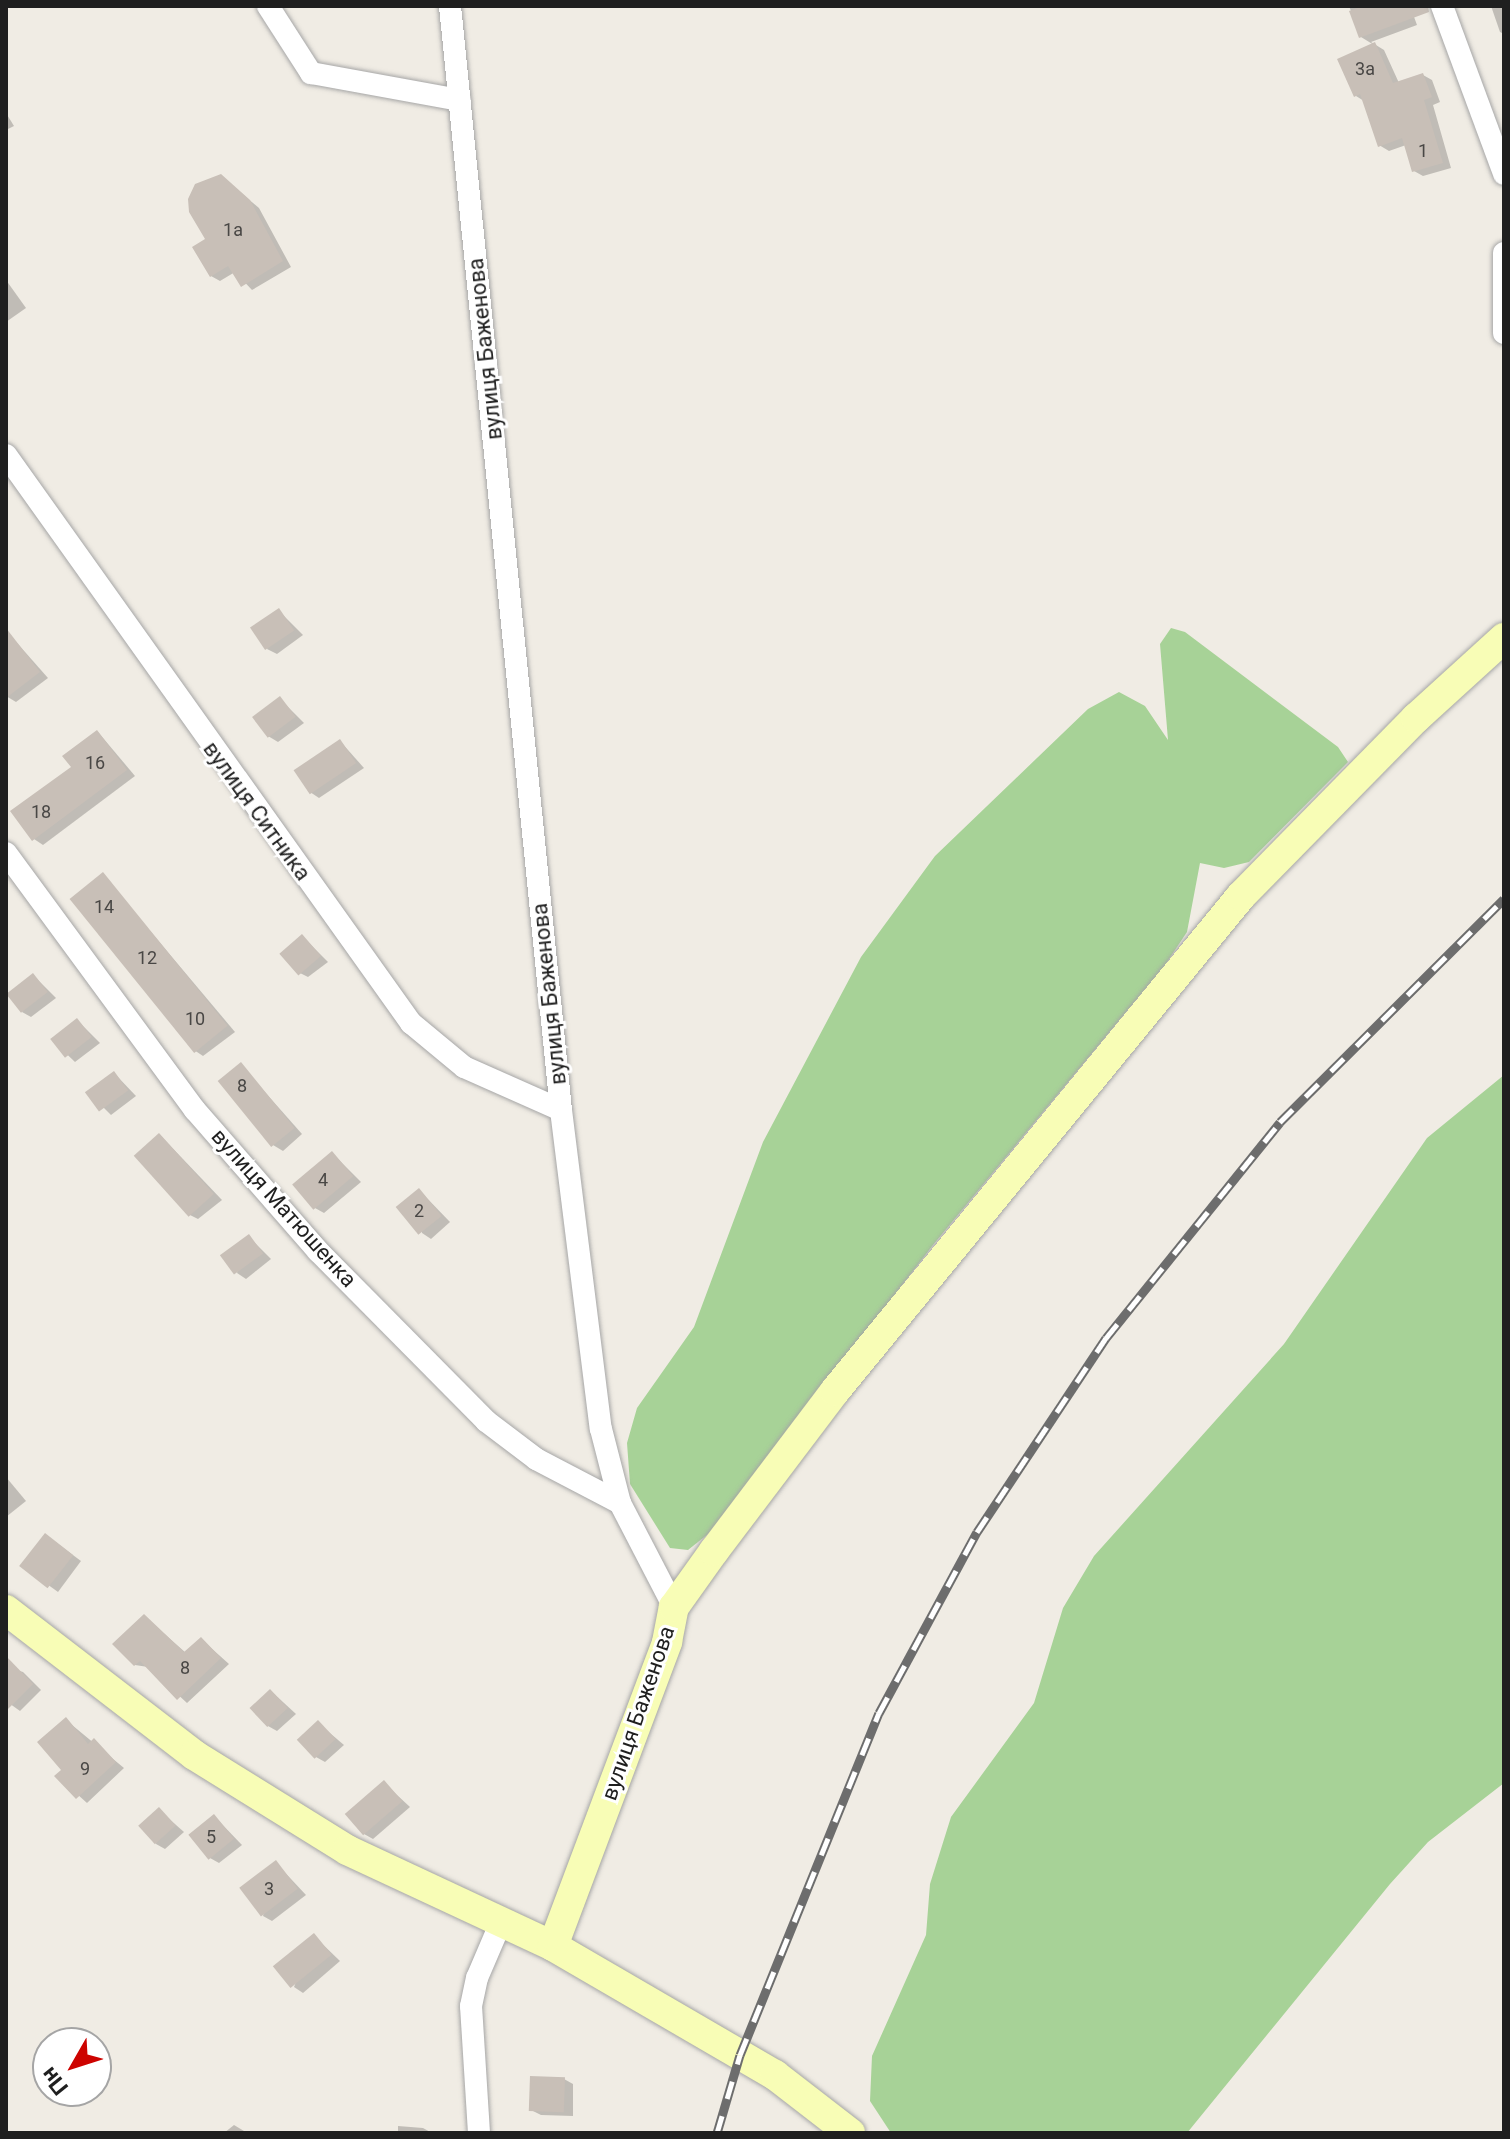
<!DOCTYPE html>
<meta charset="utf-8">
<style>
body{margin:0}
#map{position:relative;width:1510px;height:2139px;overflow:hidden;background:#f0ece4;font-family:Roboto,sans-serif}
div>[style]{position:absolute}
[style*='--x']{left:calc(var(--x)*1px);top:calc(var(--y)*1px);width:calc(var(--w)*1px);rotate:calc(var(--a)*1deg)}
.forest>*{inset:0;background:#a7d297}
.shadow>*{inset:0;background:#0003}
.building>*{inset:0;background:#c8bfb7;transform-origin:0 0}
.roads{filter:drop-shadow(0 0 2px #a6a6a6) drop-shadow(0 0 2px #a6a6a6)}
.street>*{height:22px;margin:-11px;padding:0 11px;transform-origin:11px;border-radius:11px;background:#fff}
.secondary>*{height:30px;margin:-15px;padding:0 15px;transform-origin:15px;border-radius:15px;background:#f8fdb6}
.rail>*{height:9px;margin-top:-4.5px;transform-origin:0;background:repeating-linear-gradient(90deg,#fff 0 18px,#6d6d6d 0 36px);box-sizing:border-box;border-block:2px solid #6d6d6d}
span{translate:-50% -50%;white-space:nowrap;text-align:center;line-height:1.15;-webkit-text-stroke:6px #fff;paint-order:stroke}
.number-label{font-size:18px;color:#494745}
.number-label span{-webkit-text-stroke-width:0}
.street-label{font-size:22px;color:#1f1f1f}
.frame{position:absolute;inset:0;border:8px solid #1f1f1f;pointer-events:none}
.north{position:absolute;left:32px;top:2027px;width:80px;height:80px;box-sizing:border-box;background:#fff;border:2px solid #a5a5a5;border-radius:50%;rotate:231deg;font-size:22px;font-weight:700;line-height:32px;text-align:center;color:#1f1f1f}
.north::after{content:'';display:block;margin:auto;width:28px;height:36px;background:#cd0300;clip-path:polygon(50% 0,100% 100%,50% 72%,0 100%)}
</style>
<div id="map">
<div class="forest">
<i style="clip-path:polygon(1171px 628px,1185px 632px,1338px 747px,1348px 762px,1249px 862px,1224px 868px,1200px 863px,1187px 932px,1165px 965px,933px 1245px,713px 1530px,688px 1550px,670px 1548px,630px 1484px,627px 1443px,637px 1408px,694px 1327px,763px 1142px,861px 957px,935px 856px,1088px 709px,1119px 692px,1145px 706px,1168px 740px,1160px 644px)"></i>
<i style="clip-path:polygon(1504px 1075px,1504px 1783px,1428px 1842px,1390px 1884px,1187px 2133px,891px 2133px,870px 2101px,872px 2056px,926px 1935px,930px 1884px,951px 1817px,1034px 1703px,1063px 1608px,1094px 1556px,1284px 1344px,1427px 1138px)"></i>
</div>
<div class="shadow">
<i style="clip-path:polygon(1349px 6px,1410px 6px,1417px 25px,1371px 42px,1384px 50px,1399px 83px,1423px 75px,1432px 80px,1440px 102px,1433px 105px,1451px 168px,1423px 176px,1414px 171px,1406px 145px,1389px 151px,1379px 145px,1364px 101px,1356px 96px,1374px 45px,1361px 37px)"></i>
<i style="clip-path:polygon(1491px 6px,1504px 6px,1504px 34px,1500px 32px)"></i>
<i style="clip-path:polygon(6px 113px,14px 126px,6px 130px)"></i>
<i style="clip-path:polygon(221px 176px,259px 208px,291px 267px,252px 290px,235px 272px,220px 281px,211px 276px)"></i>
<i style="clip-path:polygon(6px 280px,26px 308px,6px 322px)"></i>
<i style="clip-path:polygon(279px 611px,303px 635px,277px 654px,267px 649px)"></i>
<i style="clip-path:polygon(10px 635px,48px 678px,16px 702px,6px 696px)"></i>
<i style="clip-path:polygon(280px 699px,304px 723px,278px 742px,268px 736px)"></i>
<i style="clip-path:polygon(98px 732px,135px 776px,43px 845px,34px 839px)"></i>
<i style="clip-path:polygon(340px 741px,364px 768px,319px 798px,310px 792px)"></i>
<i style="clip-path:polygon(103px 875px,235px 1032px,203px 1056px,194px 1050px)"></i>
<i style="clip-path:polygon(302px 936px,328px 962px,308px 977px,298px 972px)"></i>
<i style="clip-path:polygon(33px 975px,56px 998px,31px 1017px,22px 1012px)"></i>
<i style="clip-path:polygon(77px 1020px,100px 1043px,75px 1062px,52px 1040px)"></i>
<i style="clip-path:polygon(241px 1065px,302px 1134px,283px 1151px,273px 1145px)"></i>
<i style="clip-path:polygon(114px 1073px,136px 1096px,111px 1115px,89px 1093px)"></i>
<i style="clip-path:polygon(160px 1135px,222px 1200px,198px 1219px,188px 1214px)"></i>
<i style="clip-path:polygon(332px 1153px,361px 1182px,324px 1213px,315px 1208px)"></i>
<i style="clip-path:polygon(419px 1190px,450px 1222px,431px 1239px,422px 1233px)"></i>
<i style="clip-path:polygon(249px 1237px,271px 1259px,246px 1279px,237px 1273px)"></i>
<i style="clip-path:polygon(6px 1477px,26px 1501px,6px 1517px)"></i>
<i style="clip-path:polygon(54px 1541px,81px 1561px,58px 1592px,22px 1566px)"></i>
<i style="clip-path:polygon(144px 1616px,186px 1653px,201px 1639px,229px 1664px,187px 1703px,148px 1667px,135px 1665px)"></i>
<i style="clip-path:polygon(6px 1667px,23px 1672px,41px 1690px,20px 1711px,6px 1701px)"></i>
<i style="clip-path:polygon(271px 1691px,296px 1714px,277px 1731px,268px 1726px)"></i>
<i style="clip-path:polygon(66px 1720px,124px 1768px,87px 1803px,57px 1776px,63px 1770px)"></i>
<i style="clip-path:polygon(318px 1723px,344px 1745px,325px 1762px,316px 1757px)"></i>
<i style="clip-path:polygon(384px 1783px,410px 1807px,373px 1839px,364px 1834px)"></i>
<i style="clip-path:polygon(159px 1810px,184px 1832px,165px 1849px,156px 1844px)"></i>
<i style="clip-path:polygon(214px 1816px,242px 1845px,219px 1863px,210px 1858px)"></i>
<i style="clip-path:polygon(276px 1863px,306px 1895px,272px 1921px,263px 1916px)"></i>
<i style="clip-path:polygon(314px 1936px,340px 1961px,303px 1993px,294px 1987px)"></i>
<i style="clip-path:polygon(564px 2079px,573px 2084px,573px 2116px,541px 2115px,531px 2110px)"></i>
<i style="clip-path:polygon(234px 2125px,244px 2131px,246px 2133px,224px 2133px)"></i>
<i style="clip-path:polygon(398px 2126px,423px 2128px,432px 2133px,398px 2133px)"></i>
</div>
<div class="building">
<i style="clip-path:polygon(1363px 6px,1428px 6px,1429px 12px,1359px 38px,1349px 11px)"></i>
<i style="clip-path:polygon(1375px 42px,1393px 83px,1423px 73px,1432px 97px,1424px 100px,1443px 163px,1412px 172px,1402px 138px,1378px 147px,1360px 94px,1354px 97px,1337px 59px)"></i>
<i style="clip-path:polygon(221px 174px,250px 200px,283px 261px,241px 287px,228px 266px,210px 277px,192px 247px,205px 239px,189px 212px,188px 199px,195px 184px)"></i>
<i style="left:279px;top:608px;width:27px;height:35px;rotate:56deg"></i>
<i style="clip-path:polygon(6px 628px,40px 672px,6px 698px)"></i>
<i style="left:280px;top:696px;width:26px;height:35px;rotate:53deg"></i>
<i style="clip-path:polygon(97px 730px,127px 770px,32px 841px,10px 811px,71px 767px,62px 756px)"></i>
<i style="left:340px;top:739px;width:29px;height:56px;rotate:56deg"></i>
<i style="left:103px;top:872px;width:198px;height:43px;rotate:51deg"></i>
<i style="left:302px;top:934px;width:29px;height:30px;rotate:49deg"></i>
<i style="left:33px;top:973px;width:24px;height:34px;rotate:52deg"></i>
<i style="left:77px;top:1018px;width:24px;height:34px;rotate:52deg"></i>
<i style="left:241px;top:1062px;width:85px;height:30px;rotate:51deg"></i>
<i style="left:114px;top:1071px;width:24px;height:36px;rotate:54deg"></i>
<i style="left:159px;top:1133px;width:82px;height:34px;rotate:48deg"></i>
<i style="left:332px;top:1151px;width:33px;height:52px;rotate:50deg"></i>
<i style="left:419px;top:1188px;width:36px;height:30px;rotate:51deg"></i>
<i style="left:249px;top:1234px;width:24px;height:36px;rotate:54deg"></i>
<i style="left:45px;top:1533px;width:36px;height:42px;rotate:38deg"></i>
<i style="clip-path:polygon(144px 1614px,184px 1652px,201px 1637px,221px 1658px,177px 1700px,140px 1661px,134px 1666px,112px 1644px)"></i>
<i style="clip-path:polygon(6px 1656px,33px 1684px,6px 1711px)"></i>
<i style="left:270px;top:1689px;width:26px;height:28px;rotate:47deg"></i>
<i style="clip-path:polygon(66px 1717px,88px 1744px,94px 1738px,116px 1762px,76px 1799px,54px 1776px,61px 1770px,37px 1742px)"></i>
<i style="left:318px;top:1720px;width:26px;height:29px;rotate:47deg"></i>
<i style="left:384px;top:1780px;width:28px;height:52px;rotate:49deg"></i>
<i style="left:159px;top:1807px;width:25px;height:28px;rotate:48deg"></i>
<i style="left:214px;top:1814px;width:32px;height:33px;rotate:51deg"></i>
<i style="left:276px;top:1860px;width:36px;height:46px;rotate:53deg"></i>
<i style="left:314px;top:1933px;width:28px;height:53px;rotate:51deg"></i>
<i style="left:530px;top:2076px;width:35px;height:35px;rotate:2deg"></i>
</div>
<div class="roads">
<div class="street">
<i style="--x:268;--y:6;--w:80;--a:57.3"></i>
<i style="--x:311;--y:73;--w:151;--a:10.3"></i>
<i style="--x:450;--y:6;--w:1110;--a:84.26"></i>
<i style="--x:561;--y:1110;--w:321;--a:82.9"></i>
<i style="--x:601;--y:1429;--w:76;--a:75.6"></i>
<i style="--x:620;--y:1503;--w:117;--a:62.6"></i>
<i style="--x:1442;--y:6;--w:179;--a:69.7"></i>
<i style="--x:1504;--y:253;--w:80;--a:90"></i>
<i style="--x:6;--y:455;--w:698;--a:54.51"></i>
<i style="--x:411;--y:1023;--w:69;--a:39.7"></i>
<i style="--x:464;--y:1067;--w:106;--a:23.9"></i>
<i style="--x:6;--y:853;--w:319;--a:53.7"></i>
<i style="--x:195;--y:1110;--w:187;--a:48.9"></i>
<i style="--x:318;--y:1251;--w:239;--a:45.3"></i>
<i style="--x:486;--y:1421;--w:63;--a:37.2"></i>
<i style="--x:536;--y:1459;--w:95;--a:27.6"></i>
<i style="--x:479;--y:2133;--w:127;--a:-93.6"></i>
<i style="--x:471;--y:2006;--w:29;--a:-78"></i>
<i style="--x:477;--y:1978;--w:61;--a:-66.8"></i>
</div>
<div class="secondary">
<i style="--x:6;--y:1610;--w:237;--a:37.6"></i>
<i style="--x:194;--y:1755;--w:180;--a:31.8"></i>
<i style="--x:347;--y:1850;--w:227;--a:25"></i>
<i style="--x:553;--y:1946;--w:257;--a:30.2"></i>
<i style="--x:775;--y:2075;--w:95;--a:37.7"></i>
<i style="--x:553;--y:1946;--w:325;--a:-69.4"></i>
<i style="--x:667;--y:1642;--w:36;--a:-79"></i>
<i style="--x:674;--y:1607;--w:69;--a:-54.5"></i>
<i style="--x:714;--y:1551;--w:201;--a:-52.9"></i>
<i style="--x:835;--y:1391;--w:640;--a:-50.64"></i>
<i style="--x:1241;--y:896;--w:250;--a:-45.5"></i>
<i style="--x:1416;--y:718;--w:119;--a:-42.3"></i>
</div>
</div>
<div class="rail">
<i style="--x:717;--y:2133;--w:81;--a:-73.6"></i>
<i style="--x:740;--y:2055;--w:369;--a:-67.9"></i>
<i style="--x:879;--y:1713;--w:206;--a:-61.6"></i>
<i style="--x:977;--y:1532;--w:233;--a:-56.4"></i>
<i style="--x:1106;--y:1338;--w:277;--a:-51.1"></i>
<i style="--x:1280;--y:1122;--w:316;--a:-44.9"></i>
</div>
<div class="number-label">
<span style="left:1365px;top:69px">3а</span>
<span style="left:1423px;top:151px">1</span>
<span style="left:233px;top:230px">1а</span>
<span style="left:95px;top:763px">16</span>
<span style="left:41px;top:812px">18</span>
<span style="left:104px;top:907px">14</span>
<span style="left:147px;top:958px">12</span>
<span style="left:195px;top:1019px">10</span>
<span style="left:242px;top:1086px">8</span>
<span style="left:323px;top:1180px">4</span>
<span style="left:419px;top:1211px">2</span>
<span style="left:185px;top:1668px">8</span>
<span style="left:85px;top:1769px">9</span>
<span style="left:211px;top:1837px">5</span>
<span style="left:269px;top:1889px">3</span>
</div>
<div class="street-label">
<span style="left:485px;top:349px;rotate:-96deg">вулиця Баженова</span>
<span style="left:257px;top:811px;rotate:54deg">вулиця Ситника</span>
<span style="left:549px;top:994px;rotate:-96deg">вулиця Баженова</span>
<span style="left:284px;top:1208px;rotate:48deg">вулиця Матюшенка</span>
<span style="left:638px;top:1713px;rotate:-71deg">вулиця Баженова</span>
</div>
<div class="frame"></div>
<div class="north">Пн</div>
</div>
